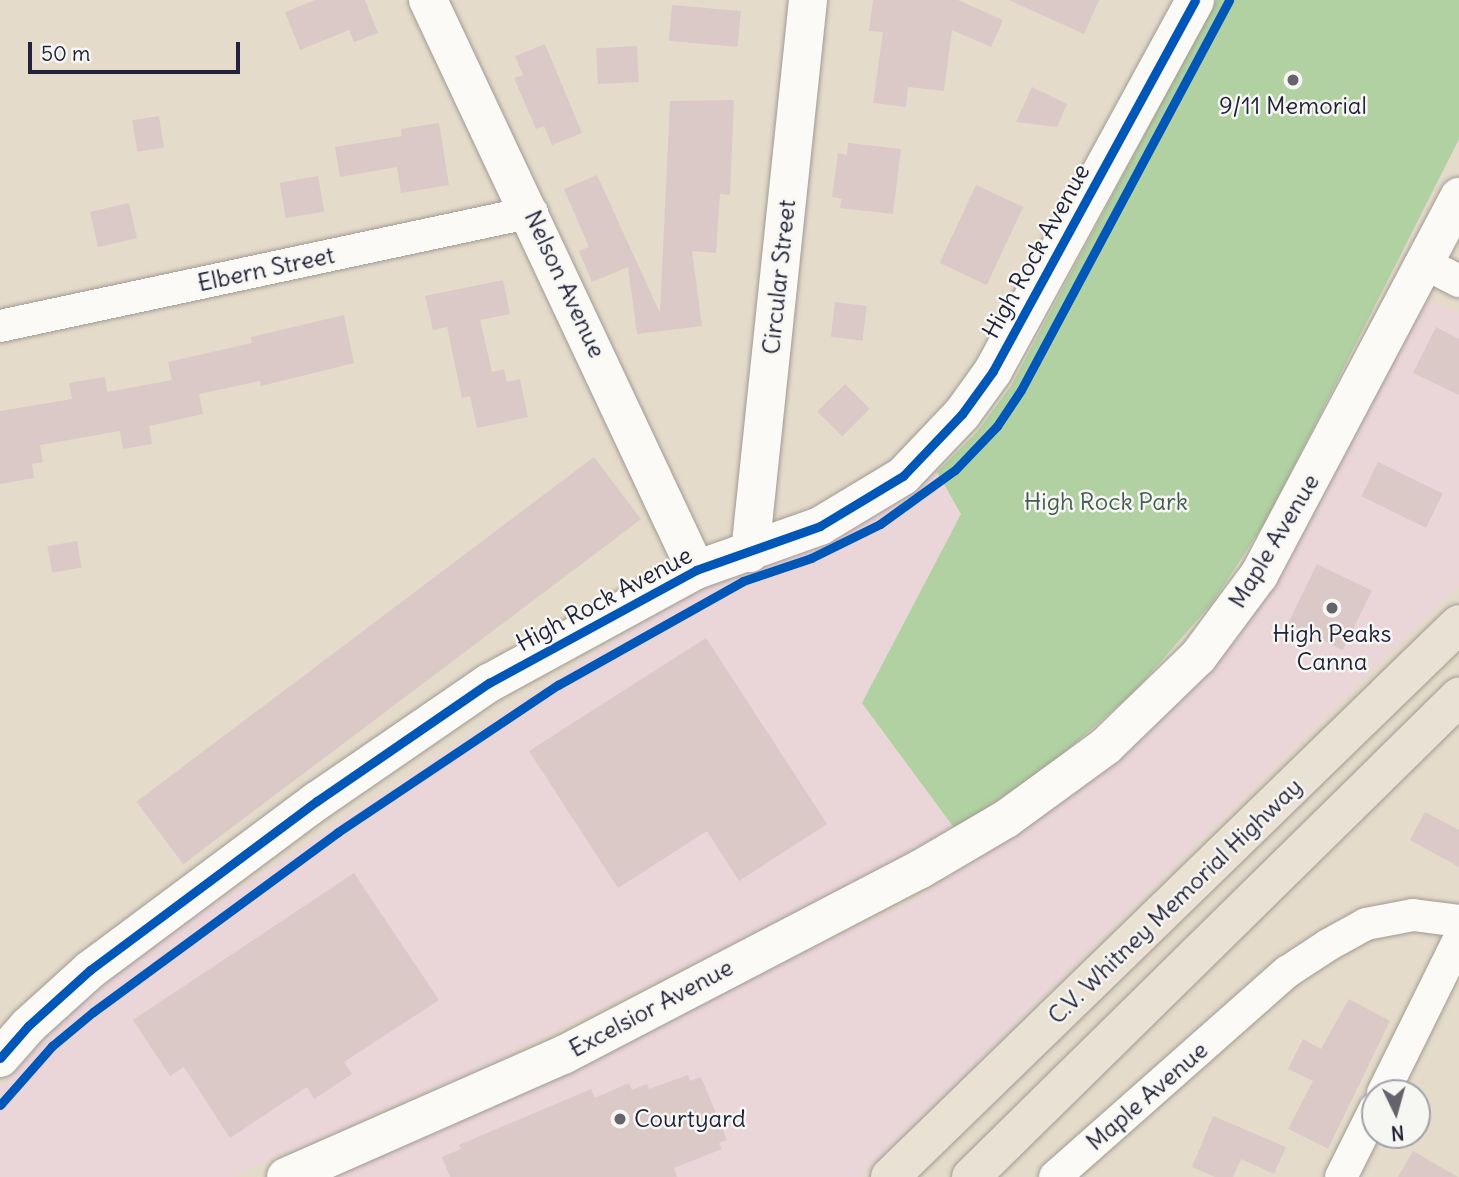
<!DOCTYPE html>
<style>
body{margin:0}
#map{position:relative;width:1459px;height:1177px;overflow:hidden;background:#e5dbca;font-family:Delius,sans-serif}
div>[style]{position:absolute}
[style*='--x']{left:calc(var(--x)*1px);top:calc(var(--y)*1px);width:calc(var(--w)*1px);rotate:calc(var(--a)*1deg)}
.built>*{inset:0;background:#ead5d9}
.green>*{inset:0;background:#b1d1a2}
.building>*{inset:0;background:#dac9c7;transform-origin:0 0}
.roads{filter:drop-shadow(0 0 2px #a09b94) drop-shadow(0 0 2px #a09b94)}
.minor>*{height:32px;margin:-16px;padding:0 16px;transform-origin:16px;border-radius:16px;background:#fbfaf7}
.tertiary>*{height:38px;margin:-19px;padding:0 19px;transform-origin:19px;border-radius:19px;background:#fbfaf7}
.trunk>*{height:38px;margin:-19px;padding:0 19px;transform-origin:19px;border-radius:19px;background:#e9e1d4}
.cycleway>*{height:9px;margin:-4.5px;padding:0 4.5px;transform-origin:4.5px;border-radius:4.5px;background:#0057b8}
.dots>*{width:19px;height:19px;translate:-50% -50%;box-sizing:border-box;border:4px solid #f6f6f2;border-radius:50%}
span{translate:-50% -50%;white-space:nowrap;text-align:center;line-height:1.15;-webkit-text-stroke:5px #f6f6f2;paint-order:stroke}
.poi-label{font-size:24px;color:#22223b}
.left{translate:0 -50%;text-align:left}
.street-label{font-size:24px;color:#22223b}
.park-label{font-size:24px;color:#455c54}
.north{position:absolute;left:1361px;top:1079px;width:70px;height:70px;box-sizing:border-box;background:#f6f6f2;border:2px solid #a1a1a9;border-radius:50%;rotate:175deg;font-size:19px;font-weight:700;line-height:28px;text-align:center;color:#22223b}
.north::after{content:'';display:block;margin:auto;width:24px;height:32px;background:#66636d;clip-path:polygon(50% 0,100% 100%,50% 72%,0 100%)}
.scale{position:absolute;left:28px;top:42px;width:212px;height:32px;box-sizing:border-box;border:4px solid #22223b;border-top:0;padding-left:9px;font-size:21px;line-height:24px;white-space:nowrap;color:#22223b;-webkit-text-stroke:5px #f6f6f2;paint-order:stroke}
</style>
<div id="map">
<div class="built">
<i style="clip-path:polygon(1428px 302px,1459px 312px,1459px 585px,860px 1177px,328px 1177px,916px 899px,1088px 785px,1200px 679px,1262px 599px,1311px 519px,1415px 314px)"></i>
<i style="clip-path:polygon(937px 472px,961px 514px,862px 703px,955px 829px,862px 880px,487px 1065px,231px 1177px,0 1177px,0 1087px,39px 1043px,121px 966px,651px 616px,656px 605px,803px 551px,884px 510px)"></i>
</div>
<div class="green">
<i style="clip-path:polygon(1216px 0,1459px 0,1459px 139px,1269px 516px,1213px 602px,1134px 692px,1049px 766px,955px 829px,862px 703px,961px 514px,937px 472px,977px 432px,1011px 386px)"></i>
</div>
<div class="building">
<i style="clip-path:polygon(315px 0,365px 0,378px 33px,354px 42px,349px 30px,300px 50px,285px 12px)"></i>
<i style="clip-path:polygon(873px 0,958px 0,1003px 20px,991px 47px,952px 30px,944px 91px,908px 87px,906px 107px,873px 103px,883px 32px,869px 31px)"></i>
<i style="clip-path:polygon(1009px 0,1099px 0,1084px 34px)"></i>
<i style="left:672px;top:5px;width:69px;height:36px;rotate:5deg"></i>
<i style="clip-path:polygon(545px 44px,582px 133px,552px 145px,544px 126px,536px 129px,514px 78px,523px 75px,515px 56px)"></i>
<i style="left:637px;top:46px;width:36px;height:41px;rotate:87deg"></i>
<i style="clip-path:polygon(1032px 87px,1067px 104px,1057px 127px,1016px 122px)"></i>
<i style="clip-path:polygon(734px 100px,730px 195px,720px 194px,716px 253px,692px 251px,702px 326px,637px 334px,628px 267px,592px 282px,579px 251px,589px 247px,564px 189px,597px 175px,660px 313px,670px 101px)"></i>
<i style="left:159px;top:116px;width:32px;height:27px;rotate:81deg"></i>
<i style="clip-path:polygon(439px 123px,449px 185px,401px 193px,397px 167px,340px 177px,335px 147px,402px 136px,401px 129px)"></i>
<i style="clip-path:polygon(848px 143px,901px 149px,893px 214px,840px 208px,842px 199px,832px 197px,838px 153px,847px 155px)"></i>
<i style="left:318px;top:176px;width:36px;height:39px;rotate:80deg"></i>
<i style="left:976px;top:185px;width:52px;height:86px;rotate:25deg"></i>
<i style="left:129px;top:203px;width:36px;height:40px;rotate:77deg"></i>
<i style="clip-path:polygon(503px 280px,510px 314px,480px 320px,492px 372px,504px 369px,507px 382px,520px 379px,528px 417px,477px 428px,470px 396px,462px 398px,447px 327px,433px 330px,425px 296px)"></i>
<i style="left:835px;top:302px;width:32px;height:35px;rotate:7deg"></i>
<i style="clip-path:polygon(344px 315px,354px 363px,261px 386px,260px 381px,199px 394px,203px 414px,149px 426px,152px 444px,123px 449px,120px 431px,40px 445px,43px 462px,32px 464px,34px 478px,0 484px,0 411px,72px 399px,69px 383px,105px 377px,107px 392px,172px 380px,168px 362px,252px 343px,251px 337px)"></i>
<i style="clip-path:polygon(1436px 327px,1459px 339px,1459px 395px,1413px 373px)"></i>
<i style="left:845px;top:384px;width:35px;height:39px;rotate:45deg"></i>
<i style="left:594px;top:457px;width:78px;height:573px;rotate:53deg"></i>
<i style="left:1378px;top:462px;width:72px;height:38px;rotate:26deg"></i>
<i style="left:77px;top:541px;width:27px;height:30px;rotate:80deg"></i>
<i style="left:1317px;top:564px;width:61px;height:66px;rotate:26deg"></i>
<i style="clip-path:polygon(706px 638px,827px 824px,739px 881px,707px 831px,618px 888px,529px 751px)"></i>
<i style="clip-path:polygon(1425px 812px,1459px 830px,1459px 867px,1410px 840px)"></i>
<i style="clip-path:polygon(354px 873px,439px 1000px,344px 1062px,352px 1074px,314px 1099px,307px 1087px,230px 1138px,184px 1067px,170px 1076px,133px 1020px)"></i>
<i style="clip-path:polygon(1349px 999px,1390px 1021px,1328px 1149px,1288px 1129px,1313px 1081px,1288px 1069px,1303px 1039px,1321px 1049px)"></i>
<i style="clip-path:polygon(688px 1075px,690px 1081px,701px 1077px,727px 1140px,719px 1143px,722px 1149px,674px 1168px,677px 1177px,450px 1177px,442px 1157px,461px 1149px,459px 1145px,591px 1089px,595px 1098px,629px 1083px,632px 1090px,647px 1084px,649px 1089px)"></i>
<i style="clip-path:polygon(1213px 1116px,1286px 1147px,1274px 1174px,1241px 1159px,1233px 1177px,1215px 1177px,1192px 1167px)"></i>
<i style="clip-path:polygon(1413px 1151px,1458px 1177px,1398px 1177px)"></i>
</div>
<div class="roads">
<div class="minor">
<i style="--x:1422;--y:262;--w:42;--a:27.2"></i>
<i style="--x:0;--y:326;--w:544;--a:-12.09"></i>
<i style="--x:1383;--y:1093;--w:172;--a:-63.7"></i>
<i style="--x:1055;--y:1177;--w:310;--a:-41.5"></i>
<i style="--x:1287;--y:972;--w:49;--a:-33.4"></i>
<i style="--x:1328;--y:945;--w:43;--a:-28.9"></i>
<i style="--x:1366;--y:924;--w:48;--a:-10.8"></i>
<i style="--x:1413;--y:915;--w:46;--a:7.4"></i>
<i style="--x:1341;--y:1177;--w:76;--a:-63.4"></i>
</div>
<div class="tertiary">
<i style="--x:428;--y:0;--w:630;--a:64.82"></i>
<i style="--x:750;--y:553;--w:556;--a:-84.01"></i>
<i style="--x:0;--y:1058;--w:43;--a:-48.8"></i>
<i style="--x:28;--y:1026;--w:84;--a:-42.1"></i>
<i style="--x:90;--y:970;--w:283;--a:-36.7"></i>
<i style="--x:317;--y:801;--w:209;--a:-34.5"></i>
<i style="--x:489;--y:683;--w:236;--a:-28.6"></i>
<i style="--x:696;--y:570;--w:132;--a:-19.5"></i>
<i style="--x:820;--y:526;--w:97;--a:-31.1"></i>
<i style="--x:903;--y:476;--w:86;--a:-46.4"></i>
<i style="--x:962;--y:414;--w:53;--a:-54.2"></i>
<i style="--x:993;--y:371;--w:422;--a:-61.4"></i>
<i style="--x:286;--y:1177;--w:303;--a:-23.8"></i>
<i style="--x:563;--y:1055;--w:401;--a:-27.5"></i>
<i style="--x:919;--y:870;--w:101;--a:-30.4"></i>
<i style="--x:1006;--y:819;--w:124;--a:-36.1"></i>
<i style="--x:1106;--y:746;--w:128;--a:-44.1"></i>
<i style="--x:1198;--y:657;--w:102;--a:-53.4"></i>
<i style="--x:1259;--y:575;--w:428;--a:-62.1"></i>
</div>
<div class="trunk">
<i style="--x:890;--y:1177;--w:793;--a:-44.18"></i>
<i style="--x:971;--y:1177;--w:685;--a:-44.53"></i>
</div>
</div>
<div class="cycleway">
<i style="--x:0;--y:1058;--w:43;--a:-48.8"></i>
<i style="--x:28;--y:1026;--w:84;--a:-42.1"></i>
<i style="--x:90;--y:970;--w:283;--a:-36.7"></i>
<i style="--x:317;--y:801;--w:209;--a:-34.5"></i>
<i style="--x:489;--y:683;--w:236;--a:-28.6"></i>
<i style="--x:696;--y:570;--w:132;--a:-19.5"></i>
<i style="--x:820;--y:526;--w:97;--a:-31.1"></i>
<i style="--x:903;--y:476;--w:86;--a:-46.4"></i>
<i style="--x:962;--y:414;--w:53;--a:-54.2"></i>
<i style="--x:993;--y:371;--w:422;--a:-61.4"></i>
<i style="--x:0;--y:1105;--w:79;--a:-48.6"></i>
<i style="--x:52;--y:1046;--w:53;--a:-39.7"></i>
<i style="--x:93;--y:1012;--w:304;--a:-36.3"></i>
<i style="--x:338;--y:832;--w:265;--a:-33.8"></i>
<i style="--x:558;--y:685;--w:212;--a:-29.3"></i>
<i style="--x:743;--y:581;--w:72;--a:-18.7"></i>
<i style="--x:811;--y:558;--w:77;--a:-26.2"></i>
<i style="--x:880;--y:524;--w:92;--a:-35.8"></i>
<i style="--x:955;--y:470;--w:61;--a:-46.3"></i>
<i style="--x:997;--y:426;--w:43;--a:-56.3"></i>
<i style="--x:1021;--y:390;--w:442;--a:-61.9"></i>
</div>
<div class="dots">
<i style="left:1293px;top:80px;background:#66636d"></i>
<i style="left:1332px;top:608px;background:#66636d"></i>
<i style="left:620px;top:1119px;background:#66636d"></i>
</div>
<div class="poi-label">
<span style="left:1293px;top:106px">9/11 Memorial</span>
<span style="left:1332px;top:648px">High Peaks<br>Canna</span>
<span class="left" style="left:634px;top:1119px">Courtyard</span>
</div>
<div class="street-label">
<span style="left:1036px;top:251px;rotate:-61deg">High Rock Avenue</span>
<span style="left:266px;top:269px;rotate:-12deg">Elbern Street</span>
<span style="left:779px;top:277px;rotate:-84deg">Circular Street</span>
<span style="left:565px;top:284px;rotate:65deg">Nelson Avenue</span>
<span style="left:1274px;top:541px;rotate:-59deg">Maple Avenue</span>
<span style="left:604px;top:599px;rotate:-28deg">High Rock Avenue</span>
<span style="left:1175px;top:901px;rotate:-44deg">C.V. Whitney Memorial Highway</span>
<span style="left:651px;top:1008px;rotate:-28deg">Excelsior Avenue</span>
<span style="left:1147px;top:1096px;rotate:-41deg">Maple Avenue</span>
</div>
<div class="park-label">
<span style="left:1106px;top:502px">High Rock Park</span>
</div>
<div class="north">N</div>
<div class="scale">50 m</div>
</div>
